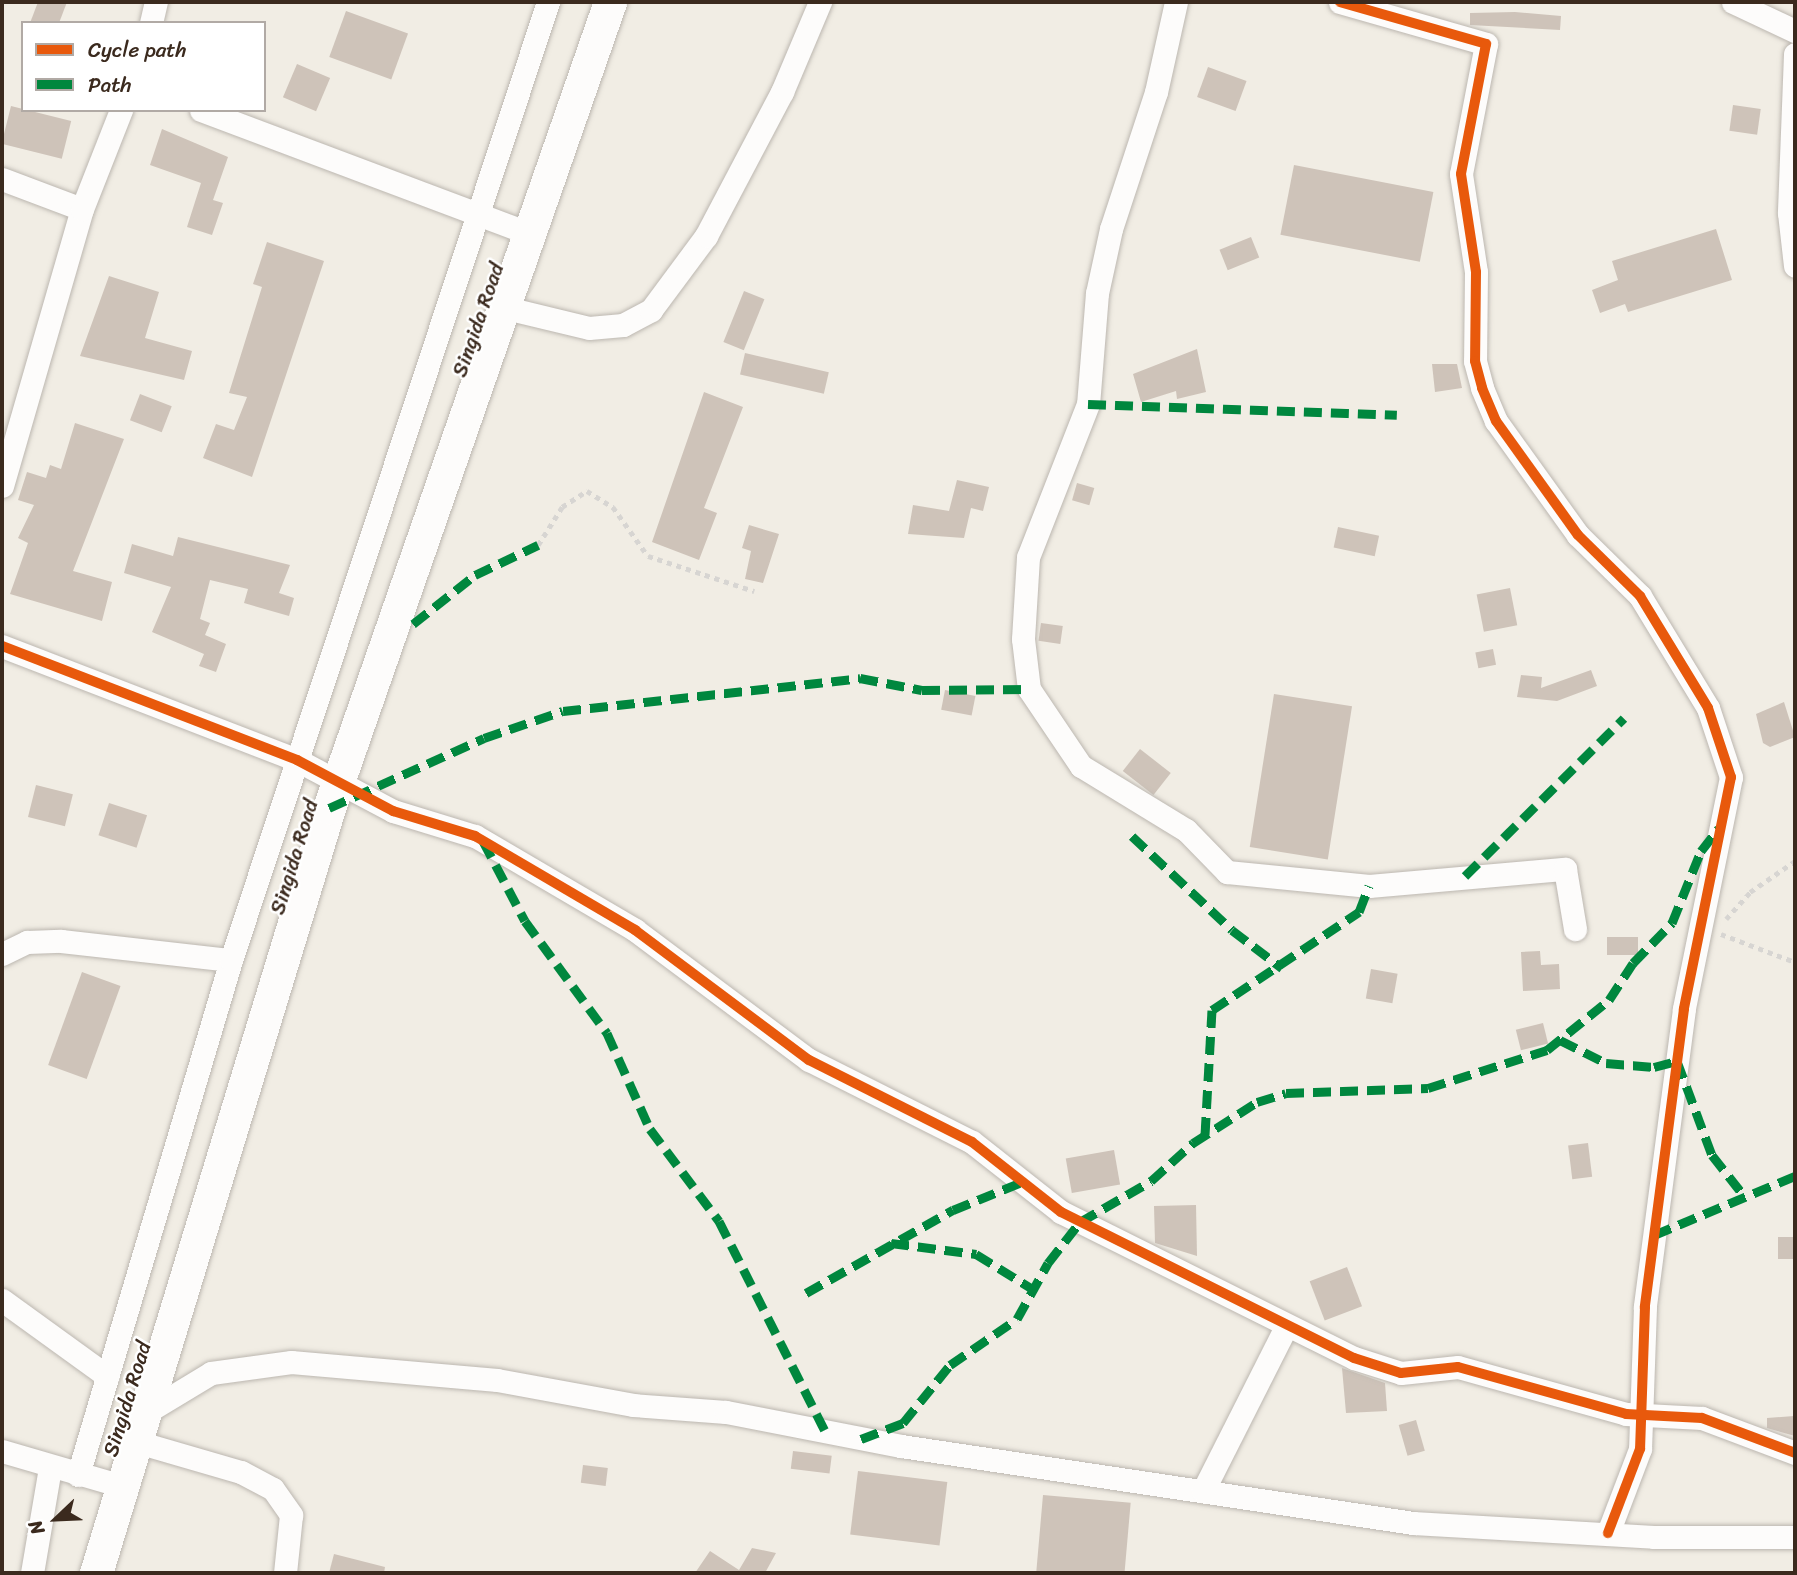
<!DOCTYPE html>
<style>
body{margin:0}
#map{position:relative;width:1797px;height:1575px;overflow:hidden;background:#f1ede4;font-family:Sriracha,sans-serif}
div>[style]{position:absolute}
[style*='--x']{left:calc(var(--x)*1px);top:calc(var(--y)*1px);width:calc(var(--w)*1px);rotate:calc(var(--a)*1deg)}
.building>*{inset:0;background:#cec3b9;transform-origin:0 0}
.path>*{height:4.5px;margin-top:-2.25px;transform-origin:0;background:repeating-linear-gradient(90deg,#d7d5d2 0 5px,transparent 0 10px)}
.roads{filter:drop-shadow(0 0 2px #bcb7b0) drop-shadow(0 0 2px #bcb7b0)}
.minor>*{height:23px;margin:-11.5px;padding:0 11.5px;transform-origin:11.5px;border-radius:11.5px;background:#fdfcfb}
.highway>*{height:33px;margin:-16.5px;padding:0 16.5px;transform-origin:16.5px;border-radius:16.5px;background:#fdfcfb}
.quiet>*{height:9px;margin-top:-4.5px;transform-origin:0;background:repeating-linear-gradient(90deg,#00873e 0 18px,transparent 0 27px)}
.cycleway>*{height:10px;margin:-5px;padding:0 5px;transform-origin:5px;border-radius:5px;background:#e8590c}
span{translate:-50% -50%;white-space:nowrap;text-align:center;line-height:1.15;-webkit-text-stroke:5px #fff;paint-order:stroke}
.street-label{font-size:21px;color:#3b2a1e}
.frame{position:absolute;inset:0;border:4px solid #3b2a1e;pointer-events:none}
.legend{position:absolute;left:21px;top:21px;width:245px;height:91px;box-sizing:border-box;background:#fff;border:2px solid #b1aaa5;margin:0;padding:9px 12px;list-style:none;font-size:21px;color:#3b2a1e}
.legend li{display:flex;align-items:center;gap:14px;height:35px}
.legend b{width:35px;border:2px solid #b1aaa5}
.north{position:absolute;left:21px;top:1484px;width:70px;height:70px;-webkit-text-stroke:5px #fff;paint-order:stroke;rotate:247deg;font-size:19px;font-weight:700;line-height:28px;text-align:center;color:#3b2a1e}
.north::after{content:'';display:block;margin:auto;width:24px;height:32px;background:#3b2a1e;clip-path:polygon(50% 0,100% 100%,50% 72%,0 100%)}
</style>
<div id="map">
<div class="building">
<i style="clip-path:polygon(38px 2px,67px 2px,59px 23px,30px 23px)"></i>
<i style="left:346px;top:11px;width:66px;height:49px;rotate:20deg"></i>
<i style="clip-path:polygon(1515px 12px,1561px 16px,1560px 30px,1470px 25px,1470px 13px)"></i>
<i style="left:297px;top:64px;width:36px;height:36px;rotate:23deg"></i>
<i style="left:1208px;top:67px;width:41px;height:32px;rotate:20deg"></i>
<i style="left:1733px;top:105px;width:28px;height:26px;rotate:8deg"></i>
<i style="left:11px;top:106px;width:62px;height:39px;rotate:14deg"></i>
<i style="clip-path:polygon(162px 129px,228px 157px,213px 200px,223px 203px,212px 235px,187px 227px,201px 183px,150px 165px)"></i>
<i style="left:1294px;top:165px;width:142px;height:71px;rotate:11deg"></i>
<i style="clip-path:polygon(1716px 229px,1732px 280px,1628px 312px,1625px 304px,1600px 313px,1592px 290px,1618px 280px,1612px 261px)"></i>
<i style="left:1251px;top:237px;width:22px;height:34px;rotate:68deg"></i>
<i style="clip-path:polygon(267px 242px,324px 261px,252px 477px,203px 458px,216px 424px,234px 430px,247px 397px,229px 393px,262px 287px,253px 284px)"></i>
<i style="clip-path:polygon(109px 276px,159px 292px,145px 338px,192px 351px,184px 380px,80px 356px)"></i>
<i style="left:744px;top:291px;width:22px;height:55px;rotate:22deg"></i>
<i style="clip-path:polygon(1197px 349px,1206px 392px,1177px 399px,1176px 391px,1141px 402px,1133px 374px)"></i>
<i style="left:745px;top:353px;width:86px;height:22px;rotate:13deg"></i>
<i style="clip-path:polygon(1432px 364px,1457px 364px,1462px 388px,1435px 392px)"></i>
<i style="clip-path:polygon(704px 392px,743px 407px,704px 508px,717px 513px,699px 560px,652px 542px)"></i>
<i style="left:140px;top:394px;width:34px;height:28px;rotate:21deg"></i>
<i style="clip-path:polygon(75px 423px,124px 439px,73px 571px,112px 582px,102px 621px,10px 594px,28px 543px,18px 538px,34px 505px,18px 500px,27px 472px,46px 478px,50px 465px,61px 469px)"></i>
<i style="clip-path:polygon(957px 480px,989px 487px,983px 511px,971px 508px,964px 538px,908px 534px,913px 505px,949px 511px)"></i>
<i style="left:1077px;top:483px;width:18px;height:18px;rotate:16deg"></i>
<i style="clip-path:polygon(749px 525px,779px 534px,763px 583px,745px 579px,751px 551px,742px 548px)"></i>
<i style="left:1338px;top:527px;width:42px;height:21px;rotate:12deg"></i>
<i style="clip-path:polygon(178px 537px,290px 565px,279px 593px,294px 598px,289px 616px,244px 603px,248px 589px,210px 580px,200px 619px,210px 623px,205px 635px,226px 644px,216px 672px,199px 666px,204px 654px,152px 632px,171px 587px,124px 573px,132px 544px,173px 556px)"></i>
<i style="left:1510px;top:588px;width:38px;height:34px;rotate:79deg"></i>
<i style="left:1041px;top:623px;width:22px;height:18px;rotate:8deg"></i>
<i style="left:1493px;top:649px;width:16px;height:18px;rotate:79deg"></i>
<i style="clip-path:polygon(1591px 670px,1597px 686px,1557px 701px,1517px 697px,1521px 675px,1542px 677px,1541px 688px)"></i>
<i style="left:945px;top:690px;width:31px;height:20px;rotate:11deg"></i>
<i style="left:1274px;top:694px;width:79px;height:155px;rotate:9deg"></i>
<i style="clip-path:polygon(1784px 702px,1795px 737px,1770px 747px,1763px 743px,1756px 714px)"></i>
<i style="left:1140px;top:749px;width:39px;height:28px;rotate:38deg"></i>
<i style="left:36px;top:785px;width:38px;height:33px;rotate:14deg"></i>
<i style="left:109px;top:803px;width:40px;height:34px;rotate:18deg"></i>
<i style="left:1607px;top:937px;width:31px;height:18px"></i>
<i style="clip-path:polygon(1540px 951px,1541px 965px,1559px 964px,1560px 989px,1523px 991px,1521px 952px)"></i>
<i style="left:1371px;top:969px;width:27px;height:30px;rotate:10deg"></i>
<i style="left:82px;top:972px;width:41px;height:99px;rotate:20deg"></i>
<i style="left:1543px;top:1023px;width:21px;height:28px;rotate:76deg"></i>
<i style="left:1588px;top:1143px;width:34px;height:20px;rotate:83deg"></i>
<i style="left:1114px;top:1150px;width:35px;height:49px;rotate:80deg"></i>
<i style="clip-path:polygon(1196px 1205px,1197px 1256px,1155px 1243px,1154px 1206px)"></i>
<i style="left:1795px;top:1237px;width:22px;height:17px;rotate:90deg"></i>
<i style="left:1347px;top:1267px;width:42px;height:40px;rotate:69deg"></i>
<i style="clip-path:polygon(1342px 1368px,1385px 1383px,1387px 1411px,1346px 1413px)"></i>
<i style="clip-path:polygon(1794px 1416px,1795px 1436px,1767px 1428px,1767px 1418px)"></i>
<i style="left:1416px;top:1420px;width:32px;height:18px;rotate:74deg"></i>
<i style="left:793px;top:1451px;width:39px;height:18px;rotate:7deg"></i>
<i style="left:583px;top:1465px;width:25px;height:18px;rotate:7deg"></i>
<i style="left:858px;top:1471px;width:90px;height:64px;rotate:7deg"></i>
<i style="left:1043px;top:1495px;width:88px;height:78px;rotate:5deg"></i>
<i style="clip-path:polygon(752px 1548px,776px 1553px,765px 1573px,695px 1573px,710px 1551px,739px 1570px)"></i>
<i style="clip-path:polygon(334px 1554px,385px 1567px,384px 1573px,329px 1573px)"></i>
</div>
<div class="path">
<i style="--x:538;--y:545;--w:45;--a:-57.7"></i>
<i style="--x:562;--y:507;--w:30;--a:-33"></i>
<i style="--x:587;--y:491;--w:31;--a:32"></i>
<i style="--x:613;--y:507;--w:60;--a:54.5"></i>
<i style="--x:648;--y:556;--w:112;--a:18.3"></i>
<i style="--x:1726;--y:919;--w:36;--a:-48"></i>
<i style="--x:1750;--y:892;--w:55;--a:-34.6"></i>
<i style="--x:1721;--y:934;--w:79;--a:20.7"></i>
</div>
<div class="roads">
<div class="minor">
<i style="--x:1176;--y:2;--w:92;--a:102.5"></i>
<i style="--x:1156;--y:92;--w:144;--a:108.2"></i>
<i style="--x:1111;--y:229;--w:66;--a:102.3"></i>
<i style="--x:1097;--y:293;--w:111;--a:94.6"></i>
<i style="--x:1088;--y:404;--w:164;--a:111.4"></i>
<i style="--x:1028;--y:557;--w:82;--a:93.5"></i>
<i style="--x:1023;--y:639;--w:50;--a:83.2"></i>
<i style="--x:1029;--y:689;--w:93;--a:56"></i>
<i style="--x:1081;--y:766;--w:123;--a:31.4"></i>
<i style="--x:1186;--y:830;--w:59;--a:45.7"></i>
<i style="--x:1227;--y:872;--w:143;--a:5.6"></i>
<i style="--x:1369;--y:886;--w:197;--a:-5"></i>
<i style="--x:1565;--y:869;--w:61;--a:80.5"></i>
<i style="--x:1340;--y:2;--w:152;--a:16"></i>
<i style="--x:1486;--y:44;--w:132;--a:100.9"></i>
<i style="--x:1461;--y:174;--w:99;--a:81.3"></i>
<i style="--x:1476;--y:272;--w:89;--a:90.6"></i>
<i style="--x:1475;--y:361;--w:28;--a:75"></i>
<i style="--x:1482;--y:388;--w:36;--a:67"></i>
<i style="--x:1496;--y:421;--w:140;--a:54.3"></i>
<i style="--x:1578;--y:535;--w:87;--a:44.5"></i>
<i style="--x:1640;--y:596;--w:131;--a:58.7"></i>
<i style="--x:1708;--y:708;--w:73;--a:71.6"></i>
<i style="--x:1731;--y:777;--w:237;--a:101.5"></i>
<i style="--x:1684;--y:1009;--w:301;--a:97.5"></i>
<i style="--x:1645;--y:1307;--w:142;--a:92"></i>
<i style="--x:1640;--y:1449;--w:90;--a:110.9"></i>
<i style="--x:1733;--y:2;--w:68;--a:25.1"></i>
<i style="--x:151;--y:23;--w:22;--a:-77"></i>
<i style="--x:1795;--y:54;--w:159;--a:92.2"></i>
<i style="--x:1789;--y:213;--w:53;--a:83.5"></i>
<i style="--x:201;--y:110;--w:350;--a:20.6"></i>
<i style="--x:2;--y:179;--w:85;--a:20.6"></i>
<i style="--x:502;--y:307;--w:89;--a:13.6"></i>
<i style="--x:589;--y:328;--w:34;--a:-5"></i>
<i style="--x:623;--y:325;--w:32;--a:-28"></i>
<i style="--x:651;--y:310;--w:92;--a:-53.4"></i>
<i style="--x:706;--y:236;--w:163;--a:-62.2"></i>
<i style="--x:782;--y:92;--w:98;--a:-67.1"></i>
<i style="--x:2;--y:486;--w:288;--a:-73.9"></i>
<i style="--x:82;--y:209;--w:106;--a:-68.5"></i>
<i style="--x:2;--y:646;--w:316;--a:21.1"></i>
<i style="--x:297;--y:760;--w:109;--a:28"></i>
<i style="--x:393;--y:811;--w:86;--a:17"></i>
<i style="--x:475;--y:836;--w:186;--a:30.4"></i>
<i style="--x:635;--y:930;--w:217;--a:36.8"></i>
<i style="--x:809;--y:1060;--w:182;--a:26.7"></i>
<i style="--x:972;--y:1142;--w:113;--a:38.2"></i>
<i style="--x:1061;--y:1212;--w:327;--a:26.5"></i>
<i style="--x:1354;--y:1358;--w:49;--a:17.7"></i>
<i style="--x:1401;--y:1373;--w:57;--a:-6"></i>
<i style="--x:1458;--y:1367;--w:174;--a:15.6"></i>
<i style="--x:1626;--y:1414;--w:76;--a:3"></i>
<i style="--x:1702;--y:1418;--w:99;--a:20.6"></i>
<i style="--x:2;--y:954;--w:28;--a:-26"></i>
<i style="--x:27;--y:942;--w:34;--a:-2"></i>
<i style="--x:61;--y:941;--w:171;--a:6.4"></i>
<i style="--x:2;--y:1300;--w:130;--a:35.9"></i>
<i style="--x:145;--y:1413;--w:77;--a:-31.2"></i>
<i style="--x:211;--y:1373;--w:81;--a:-7.8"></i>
<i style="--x:291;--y:1362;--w:207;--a:5"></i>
<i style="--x:497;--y:1380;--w:138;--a:10.4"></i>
<i style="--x:633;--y:1405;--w:93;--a:4.3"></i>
<i style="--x:726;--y:1412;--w:178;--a:11"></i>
<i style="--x:901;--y:1446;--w:518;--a:8.55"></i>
<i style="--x:1413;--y:1523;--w:241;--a:3.3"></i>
<i style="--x:1654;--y:1537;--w:141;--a:0"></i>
<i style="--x:134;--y:1441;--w:111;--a:16.2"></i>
<i style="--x:241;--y:1472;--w:36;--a:28"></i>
<i style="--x:273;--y:1489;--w:32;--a:55"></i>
<i style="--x:291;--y:1515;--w:58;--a:95.9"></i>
<i style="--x:2;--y:1451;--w:125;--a:16.3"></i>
<i style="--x:78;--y:1475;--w:537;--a:-73.45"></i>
<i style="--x:231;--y:960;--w:1009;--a:-71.69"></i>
<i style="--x:1203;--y:1491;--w:184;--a:-63.2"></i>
<i style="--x:32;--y:1573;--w:107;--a:-80.3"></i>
</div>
<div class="highway">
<i style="--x:96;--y:1573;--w:800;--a:-73.06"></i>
<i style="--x:329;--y:808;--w:854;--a:-70.78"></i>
</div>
</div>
<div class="quiet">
<i style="--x:1088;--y:404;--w:309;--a:2"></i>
<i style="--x:413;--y:624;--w:79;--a:-38.3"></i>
<i style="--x:475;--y:575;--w:70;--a:-25.5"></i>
<i style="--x:329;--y:808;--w:170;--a:-24.3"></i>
<i style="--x:484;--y:738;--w:83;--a:-18.9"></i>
<i style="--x:563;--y:711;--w:299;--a:-6.3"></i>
<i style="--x:860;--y:678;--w:63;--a:11"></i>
<i style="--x:922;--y:690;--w:107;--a:-0.5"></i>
<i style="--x:1132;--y:836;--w:137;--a:43.2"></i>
<i style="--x:1232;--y:930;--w:63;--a:37.2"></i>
<i style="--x:483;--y:841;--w:90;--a:62.3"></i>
<i style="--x:525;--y:921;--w:139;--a:53.8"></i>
<i style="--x:607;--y:1033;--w:105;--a:65.9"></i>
<i style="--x:650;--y:1129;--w:115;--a:53.1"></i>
<i style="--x:719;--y:1221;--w:235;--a:63.2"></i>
<i style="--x:1465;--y:876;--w:224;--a:-44.8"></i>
<i style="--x:1560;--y:1040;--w:51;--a:26.6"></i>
<i style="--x:1606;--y:1063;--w:48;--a:4.8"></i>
<i style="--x:1654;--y:1067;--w:24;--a:-15"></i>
<i style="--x:1677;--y:1061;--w:100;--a:69.6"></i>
<i style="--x:1712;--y:1155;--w:53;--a:51.8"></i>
<i style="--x:1205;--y:1135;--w:125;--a:-86.8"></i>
<i style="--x:1212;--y:1010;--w:177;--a:-33.7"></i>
<i style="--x:1359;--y:912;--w:28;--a:-69"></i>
<i style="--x:1654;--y:1235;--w:153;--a:-22.7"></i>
<i style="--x:891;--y:1243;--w:86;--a:7.4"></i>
<i style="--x:976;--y:1254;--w:70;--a:31.7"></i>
<i style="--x:806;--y:1293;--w:169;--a:-29.5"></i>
<i style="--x:953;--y:1210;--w:74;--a:-22.1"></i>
<i style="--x:861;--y:1439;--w:45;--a:-20.9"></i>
<i style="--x:903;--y:1423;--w:75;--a:-51"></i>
<i style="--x:950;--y:1365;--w:81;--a:-34.5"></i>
<i style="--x:1017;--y:1319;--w:64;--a:-61"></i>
<i style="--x:1048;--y:1263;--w:52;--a:-52"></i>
<i style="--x:1080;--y:1222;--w:82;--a:-30"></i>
<i style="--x:1151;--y:1181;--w:57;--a:-42.1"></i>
<i style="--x:1193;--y:1143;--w:76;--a:-32.6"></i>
<i style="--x:1257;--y:1102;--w:30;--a:-17"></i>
<i style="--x:1286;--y:1093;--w:142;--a:-2"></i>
<i style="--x:1428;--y:1088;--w:125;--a:-17.7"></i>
<i style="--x:1547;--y:1050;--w:80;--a:-38.9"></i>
<i style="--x:1609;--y:1000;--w:44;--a:-57"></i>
<i style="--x:1633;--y:963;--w:56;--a:-45.7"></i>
<i style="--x:1672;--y:923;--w:78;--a:-68.1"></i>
<i style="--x:1701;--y:851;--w:29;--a:-52"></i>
</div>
<div class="cycleway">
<i style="--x:1340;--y:2;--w:152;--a:16"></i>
<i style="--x:1486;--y:44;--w:132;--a:100.9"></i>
<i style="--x:1461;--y:174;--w:99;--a:81.3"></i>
<i style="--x:1476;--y:272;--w:89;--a:90.6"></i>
<i style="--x:1475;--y:361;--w:28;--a:75"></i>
<i style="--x:1482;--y:388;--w:36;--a:67"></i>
<i style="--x:1496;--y:421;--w:140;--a:54.3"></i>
<i style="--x:1578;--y:535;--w:87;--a:44.5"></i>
<i style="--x:1640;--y:596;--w:131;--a:58.7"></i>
<i style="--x:1708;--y:708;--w:73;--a:71.6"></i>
<i style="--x:1731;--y:777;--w:237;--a:101.5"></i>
<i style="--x:1684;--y:1009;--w:301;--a:97.5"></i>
<i style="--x:1645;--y:1307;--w:142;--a:92"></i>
<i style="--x:1640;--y:1449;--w:90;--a:110.9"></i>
<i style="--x:2;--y:646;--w:316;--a:21.1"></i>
<i style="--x:297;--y:760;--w:109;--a:28"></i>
<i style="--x:393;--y:811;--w:86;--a:17"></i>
<i style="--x:475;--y:836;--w:186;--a:30.4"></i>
<i style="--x:635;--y:930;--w:217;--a:36.8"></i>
<i style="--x:809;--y:1060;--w:182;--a:26.7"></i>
<i style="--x:972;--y:1142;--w:113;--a:38.2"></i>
<i style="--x:1061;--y:1212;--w:327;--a:26.5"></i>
<i style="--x:1354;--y:1358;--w:49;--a:17.7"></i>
<i style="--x:1401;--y:1373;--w:57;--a:-6"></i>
<i style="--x:1458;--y:1367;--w:174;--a:15.6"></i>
<i style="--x:1626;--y:1414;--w:76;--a:3"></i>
<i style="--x:1702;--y:1418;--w:99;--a:20.6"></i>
</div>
<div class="street-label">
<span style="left:478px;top:320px;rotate:-71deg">Singida Road</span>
<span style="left:294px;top:857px;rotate:-73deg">Singida Road</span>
<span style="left:127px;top:1399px;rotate:-73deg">Singida Road</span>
</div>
<div class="frame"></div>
<ul class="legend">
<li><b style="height:9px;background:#e8590c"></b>Cycle path</li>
<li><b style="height:9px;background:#00873e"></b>Path</li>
</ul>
<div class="north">N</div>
</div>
